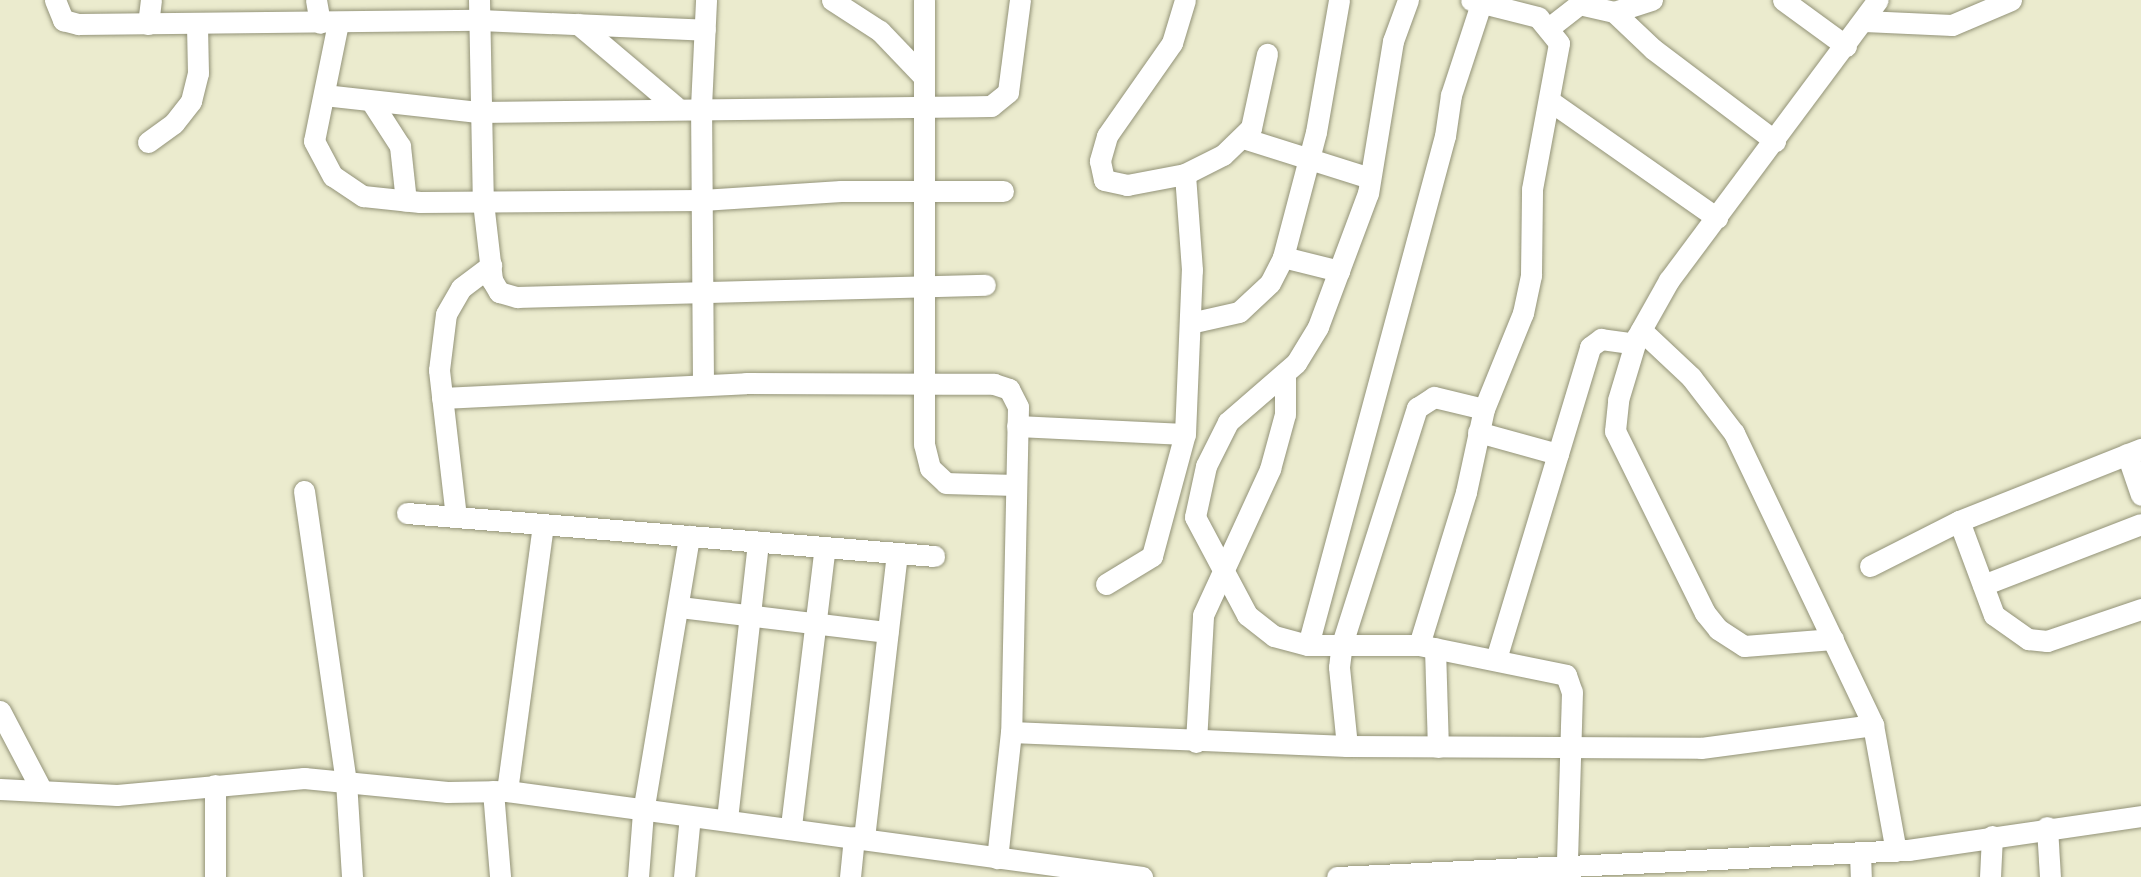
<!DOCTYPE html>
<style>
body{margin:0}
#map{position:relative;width:2141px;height:877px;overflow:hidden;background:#ebebce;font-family:Rubik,sans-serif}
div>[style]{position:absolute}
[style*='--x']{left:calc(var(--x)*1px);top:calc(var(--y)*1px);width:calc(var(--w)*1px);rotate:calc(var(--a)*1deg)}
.roads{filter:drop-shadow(0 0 2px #939378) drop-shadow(0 0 2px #939378)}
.minor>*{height:21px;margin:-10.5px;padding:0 10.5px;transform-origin:10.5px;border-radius:10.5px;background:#fff}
span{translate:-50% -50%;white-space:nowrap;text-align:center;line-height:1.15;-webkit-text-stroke:7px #ebebce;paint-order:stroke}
</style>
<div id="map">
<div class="roads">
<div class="minor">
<i style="--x:55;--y:0;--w:22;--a:68"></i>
<i style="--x:63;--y:20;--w:16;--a:15"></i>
<i style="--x:78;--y:24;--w:402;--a:-0.6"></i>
<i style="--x:480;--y:20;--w:225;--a:2.5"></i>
<i style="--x:316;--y:0;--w:23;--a:80"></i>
<i style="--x:479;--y:0;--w:202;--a:88.9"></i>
<i style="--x:483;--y:202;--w:79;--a:83.4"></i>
<i style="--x:492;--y:280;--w:14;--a:60"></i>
<i style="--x:499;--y:292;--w:19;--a:16"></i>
<i style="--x:517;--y:297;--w:468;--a:-1.5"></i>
<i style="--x:832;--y:0;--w:57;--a:32.9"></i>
<i style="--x:880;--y:31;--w:62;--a:46.3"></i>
<i style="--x:924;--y:0;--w:444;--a:90"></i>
<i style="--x:924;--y:444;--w:25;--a:76"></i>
<i style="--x:930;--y:468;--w:22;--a:43"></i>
<i style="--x:946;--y:483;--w:68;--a:1.7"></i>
<i style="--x:1185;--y:0;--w:45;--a:106.8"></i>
<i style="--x:1172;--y:43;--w:113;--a:125"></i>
<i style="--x:1107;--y:136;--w:26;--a:106"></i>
<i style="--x:1100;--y:161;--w:19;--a:78"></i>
<i style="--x:1104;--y:180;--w:24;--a:12"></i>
<i style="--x:1127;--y:185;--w:59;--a:-10.7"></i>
<i style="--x:1185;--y:174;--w:42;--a:-26.6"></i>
<i style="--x:1223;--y:155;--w:39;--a:-44"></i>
<i style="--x:1251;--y:128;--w:76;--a:-77.8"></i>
<i style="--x:1408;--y:0;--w:44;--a:110.1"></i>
<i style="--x:1393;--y:41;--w:154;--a:99.3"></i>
<i style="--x:1368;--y:193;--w:143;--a:110.5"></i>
<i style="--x:1318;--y:327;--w:42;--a:121.4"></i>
<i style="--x:1296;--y:363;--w:90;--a:139.1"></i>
<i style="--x:1228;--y:422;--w:49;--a:116.6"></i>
<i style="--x:1206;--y:466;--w:52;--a:102.2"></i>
<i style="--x:1195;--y:517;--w:111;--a:62"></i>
<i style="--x:1247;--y:615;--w:34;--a:38"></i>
<i style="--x:1274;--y:636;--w:35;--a:15"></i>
<i style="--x:1308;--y:645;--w:111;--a:0"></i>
<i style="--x:1419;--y:645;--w:150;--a:11.5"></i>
<i style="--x:1566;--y:675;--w:18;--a:71"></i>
<i style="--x:1572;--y:692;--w:173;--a:91.7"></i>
<i style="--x:1783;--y:0;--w:78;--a:36.1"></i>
<i style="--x:1614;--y:12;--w:54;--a:43.5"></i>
<i style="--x:1653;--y:49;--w:153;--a:37"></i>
<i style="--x:1864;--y:21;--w:88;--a:2.6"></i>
<i style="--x:1952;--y:25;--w:64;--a:-23"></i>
<i style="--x:338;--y:23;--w:120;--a:101.5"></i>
<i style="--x:314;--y:141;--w:40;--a:62"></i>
<i style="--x:333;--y:176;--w:36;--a:34"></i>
<i style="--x:363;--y:196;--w:57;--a:6"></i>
<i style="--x:420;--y:202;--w:282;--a:-0.4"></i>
<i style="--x:702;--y:200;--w:139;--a:-3.7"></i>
<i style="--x:841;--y:191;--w:162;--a:0"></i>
<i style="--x:148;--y:24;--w:24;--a:-83"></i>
<i style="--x:578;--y:24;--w:127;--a:40.2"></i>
<i style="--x:1550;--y:27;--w:37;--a:-38"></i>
<i style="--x:1579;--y:4;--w:36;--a:13"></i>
<i style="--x:1614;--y:12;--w:40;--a:-18"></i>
<i style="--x:324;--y:95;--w:155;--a:6.3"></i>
<i style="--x:478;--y:112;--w:513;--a:-0.67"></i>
<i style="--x:991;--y:106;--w:22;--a:-39"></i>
<i style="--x:1008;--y:92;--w:93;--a:-82.6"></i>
<i style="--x:371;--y:101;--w:54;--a:57.2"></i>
<i style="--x:400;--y:146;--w:55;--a:83.8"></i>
<i style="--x:1550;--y:101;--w:204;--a:35"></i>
<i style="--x:1243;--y:138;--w:133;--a:17.5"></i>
<i style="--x:148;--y:142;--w:32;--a:-36"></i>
<i style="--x:174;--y:123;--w:28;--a:-52"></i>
<i style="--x:191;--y:101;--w:29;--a:-76"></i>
<i style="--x:198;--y:73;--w:49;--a:-91.2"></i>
<i style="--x:1283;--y:257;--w:58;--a:14"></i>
<i style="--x:1190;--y:323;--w:50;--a:-12.7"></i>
<i style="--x:1239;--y:312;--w:42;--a:-43.1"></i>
<i style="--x:1270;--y:283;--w:29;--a:-63"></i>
<i style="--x:1283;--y:257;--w:129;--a:-75.2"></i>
<i style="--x:1316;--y:132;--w:134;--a:-80.1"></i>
<i style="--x:1641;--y:330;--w:69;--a:43.2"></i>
<i style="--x:1691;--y:377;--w:71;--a:52.5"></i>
<i style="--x:1734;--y:433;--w:323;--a:64.5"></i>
<i style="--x:1873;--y:725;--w:128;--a:79.7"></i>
<i style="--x:703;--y:385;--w:278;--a:-90.4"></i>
<i style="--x:701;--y:107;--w:107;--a:-87.3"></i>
<i style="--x:442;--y:398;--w:304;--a:-2.8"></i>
<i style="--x:746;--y:383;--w:248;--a:0.2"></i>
<i style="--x:994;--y:384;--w:16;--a:18"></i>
<i style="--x:1009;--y:389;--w:20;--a:63"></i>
<i style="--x:1018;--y:407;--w:325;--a:91.2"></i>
<i style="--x:1011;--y:732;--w:127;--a:96.3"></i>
<i style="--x:1017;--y:426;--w:168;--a:2.7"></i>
<i style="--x:1478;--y:432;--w:83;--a:15.4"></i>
<i style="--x:2127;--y:454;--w:43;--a:71.1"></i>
<i style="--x:304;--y:491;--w:293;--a:81.8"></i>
<i style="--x:346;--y:781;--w:96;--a:86.4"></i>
<i style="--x:407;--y:513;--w:529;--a:4.66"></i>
<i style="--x:456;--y:517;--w:148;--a:-96.6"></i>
<i style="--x:439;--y:370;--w:56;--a:-82.9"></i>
<i style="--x:446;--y:314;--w:30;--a:-60"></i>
<i style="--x:461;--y:288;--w:38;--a:-37"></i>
<i style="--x:1959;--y:521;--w:100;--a:69.6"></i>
<i style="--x:1994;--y:615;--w:42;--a:35.2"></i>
<i style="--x:2028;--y:639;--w:19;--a:6"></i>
<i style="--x:2047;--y:641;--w:99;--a:-18.8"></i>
<i style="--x:1870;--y:566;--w:100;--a:-26.8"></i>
<i style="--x:1959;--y:521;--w:196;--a:-21.6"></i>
<i style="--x:1106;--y:584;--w:54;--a:-31.3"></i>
<i style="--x:1152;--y:556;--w:126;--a:-74.9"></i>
<i style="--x:1185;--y:434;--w:164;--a:-87.6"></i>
<i style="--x:1192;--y:270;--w:96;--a:-94.2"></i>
<i style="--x:1983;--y:585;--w:169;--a:-21.1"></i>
<i style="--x:680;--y:607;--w:209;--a:6.9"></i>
<i style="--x:1833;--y:639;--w:89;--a:175.5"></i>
<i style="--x:1744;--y:646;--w:31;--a:-147"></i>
<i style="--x:1718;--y:629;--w:21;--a:-129"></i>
<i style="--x:1705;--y:613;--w:203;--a:-116.3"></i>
<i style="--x:1615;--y:431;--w:31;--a:-84"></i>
<i style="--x:1618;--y:400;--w:66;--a:-73.2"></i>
<i style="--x:1637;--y:337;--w:65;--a:-60.7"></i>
<i style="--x:1669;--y:280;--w:349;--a:-53.3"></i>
<i style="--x:1308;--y:645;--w:527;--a:-74.94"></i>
<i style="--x:1445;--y:136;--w:41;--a:-81.7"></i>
<i style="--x:1451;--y:95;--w:96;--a:-71.8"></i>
<i style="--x:1419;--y:645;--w:160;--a:-72.9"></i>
<i style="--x:1466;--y:492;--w:85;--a:-77.8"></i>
<i style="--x:1484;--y:409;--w:104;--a:-67.9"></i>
<i style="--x:1523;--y:313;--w:39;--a:-78"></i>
<i style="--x:1531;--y:275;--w:86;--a:-89.3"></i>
<i style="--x:1532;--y:189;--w:148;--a:-79.5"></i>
<i style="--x:1559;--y:43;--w:33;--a:-129"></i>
<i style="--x:1538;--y:17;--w:69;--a:-165.8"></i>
<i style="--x:1435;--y:648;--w:99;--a:88.3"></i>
<i style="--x:1496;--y:659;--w:326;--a:-73.2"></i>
<i style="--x:1590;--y:347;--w:14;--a:-36"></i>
<i style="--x:1601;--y:339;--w:34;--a:8"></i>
<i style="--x:0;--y:711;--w:88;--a:62.3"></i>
<i style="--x:1011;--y:732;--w:336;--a:2.4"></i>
<i style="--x:1347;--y:746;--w:354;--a:0.3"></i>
<i style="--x:1701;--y:748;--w:174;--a:-7.6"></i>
<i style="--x:1196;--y:742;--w:127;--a:-86.8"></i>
<i style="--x:1203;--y:615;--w:161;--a:-65.3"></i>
<i style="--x:1270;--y:469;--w:57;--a:-74.7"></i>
<i style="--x:1285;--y:414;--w:41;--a:-90"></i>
<i style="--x:1347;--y:746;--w:79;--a:-95.8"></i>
<i style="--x:1339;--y:667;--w:23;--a:-83"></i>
<i style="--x:1342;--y:644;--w:248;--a:-72.4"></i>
<i style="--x:1417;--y:408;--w:20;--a:-33"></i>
<i style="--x:1434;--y:397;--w:51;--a:13.5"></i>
<i style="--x:215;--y:785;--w:92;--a:90"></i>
<i style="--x:0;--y:789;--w:117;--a:2.9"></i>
<i style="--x:117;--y:795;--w:188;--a:-5.2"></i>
<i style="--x:304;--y:778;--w:144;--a:5.6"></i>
<i style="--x:447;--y:792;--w:60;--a:-1"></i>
<i style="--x:507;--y:791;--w:641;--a:7.71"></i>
<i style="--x:493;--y:791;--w:86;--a:85.3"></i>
<i style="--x:507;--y:791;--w:269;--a:-82.3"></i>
<i style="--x:727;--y:819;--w:279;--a:-83.6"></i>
<i style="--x:791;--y:826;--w:281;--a:-83.1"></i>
<i style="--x:2047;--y:827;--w:50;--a:86.6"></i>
<i style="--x:864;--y:838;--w:287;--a:-83.4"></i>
<i style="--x:1860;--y:853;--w:24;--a:88"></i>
<i style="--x:638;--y:877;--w:65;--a:-85.6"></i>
<i style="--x:643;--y:812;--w:280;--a:-80.5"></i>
<i style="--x:684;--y:877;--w:61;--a:-84.4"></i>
<i style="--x:850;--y:877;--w:40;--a:-84.3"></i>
<i style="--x:1337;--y:877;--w:572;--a:-2.71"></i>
<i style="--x:1908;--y:850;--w:235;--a:-8.3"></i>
<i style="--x:1990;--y:877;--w:41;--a:-87.2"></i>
</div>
</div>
</div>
